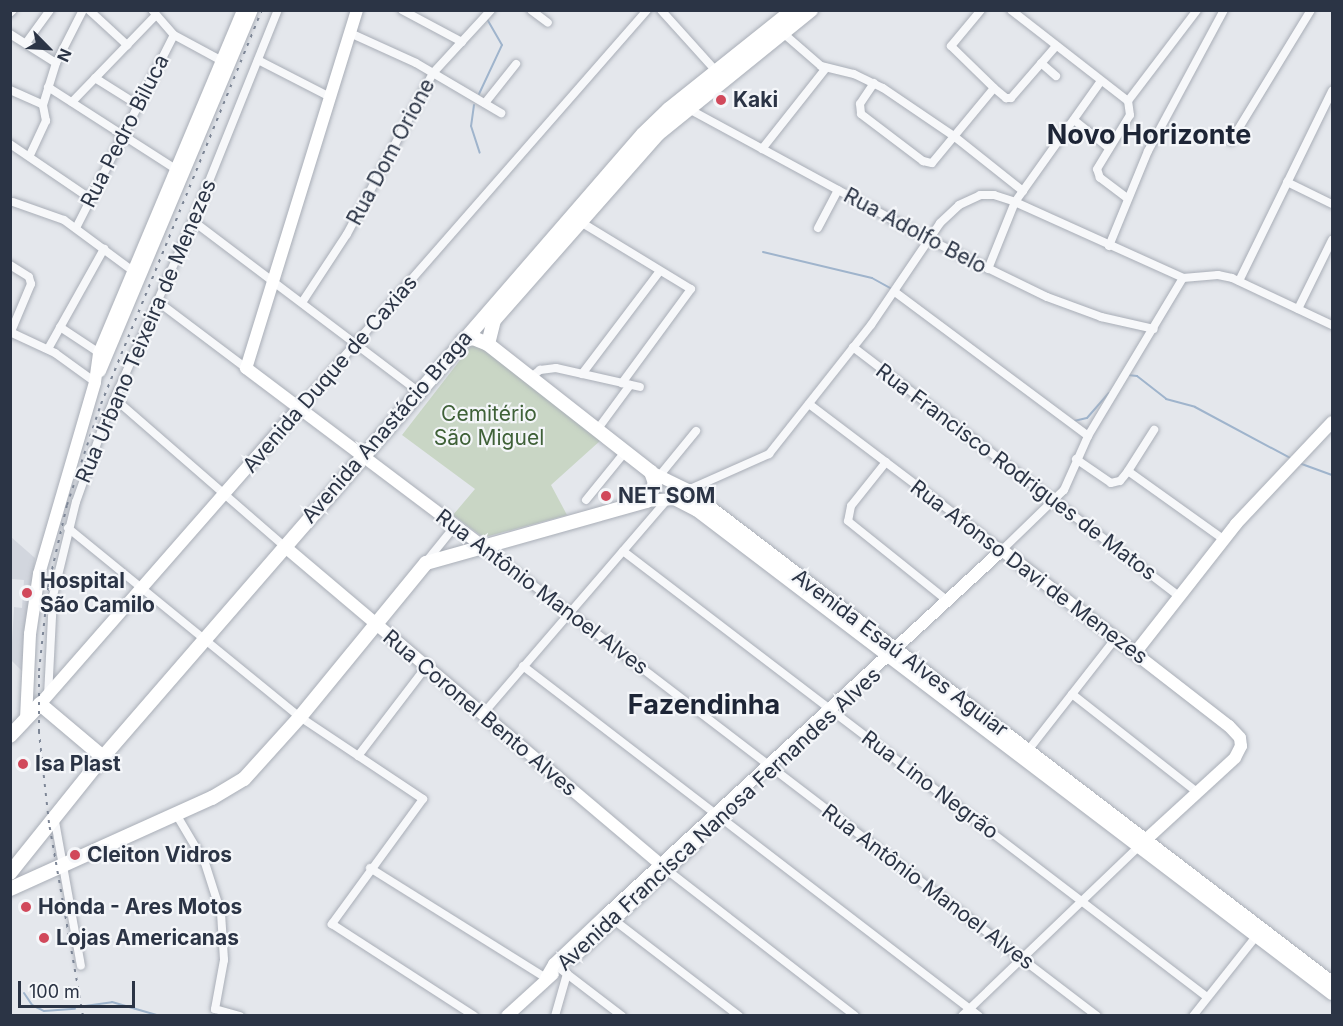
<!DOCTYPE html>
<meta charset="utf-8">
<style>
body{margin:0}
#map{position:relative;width:1343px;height:1026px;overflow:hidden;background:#e4e7ec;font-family:Inter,sans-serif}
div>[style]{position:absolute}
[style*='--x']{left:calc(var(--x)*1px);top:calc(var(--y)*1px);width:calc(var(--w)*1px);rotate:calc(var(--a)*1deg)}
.built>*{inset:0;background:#d2d6de}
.green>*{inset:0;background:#c9d6c5}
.stream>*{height:2px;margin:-1px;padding:0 1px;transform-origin:1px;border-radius:1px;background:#9fb4cc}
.roads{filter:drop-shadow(0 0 2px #a9aeb7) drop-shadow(0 0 2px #a9aeb7)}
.street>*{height:8px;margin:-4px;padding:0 4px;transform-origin:4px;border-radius:4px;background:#f7f8fa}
.secondary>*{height:12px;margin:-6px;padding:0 6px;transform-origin:6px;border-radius:6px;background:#fff}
.primary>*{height:14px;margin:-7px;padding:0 7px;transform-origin:7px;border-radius:7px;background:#fff}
.rail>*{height:2px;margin-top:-1px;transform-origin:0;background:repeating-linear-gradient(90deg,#7d8696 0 3px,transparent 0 9px)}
.dots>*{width:16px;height:16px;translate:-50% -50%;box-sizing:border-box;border:3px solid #f4f6f9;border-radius:50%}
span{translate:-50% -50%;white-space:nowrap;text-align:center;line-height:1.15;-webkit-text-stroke:4.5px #f4f6f9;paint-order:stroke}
.poi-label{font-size:21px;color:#2b3445;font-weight:700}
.left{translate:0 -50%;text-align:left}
.street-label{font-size:21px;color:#2b3445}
.park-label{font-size:21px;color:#3f6138}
.district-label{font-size:27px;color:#1d2536;font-weight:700}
.frame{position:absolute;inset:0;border:12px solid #2b3445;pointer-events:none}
.north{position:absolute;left:18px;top:18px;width:60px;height:60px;-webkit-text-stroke:4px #f4f6f9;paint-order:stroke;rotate:114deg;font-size:16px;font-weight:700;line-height:24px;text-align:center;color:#2b3445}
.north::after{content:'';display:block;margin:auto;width:21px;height:27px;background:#2b3445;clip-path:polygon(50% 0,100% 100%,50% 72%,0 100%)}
.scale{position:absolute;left:18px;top:981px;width:117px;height:27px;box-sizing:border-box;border:3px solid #2b3445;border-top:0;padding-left:8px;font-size:18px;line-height:21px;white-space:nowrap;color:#2b3445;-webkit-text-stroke:4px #f4f6f9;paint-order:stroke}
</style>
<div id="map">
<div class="built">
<i style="clip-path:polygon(11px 537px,35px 558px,24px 673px,11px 660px,14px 607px,22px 608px,24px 580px,12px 579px)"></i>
</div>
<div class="green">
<i style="clip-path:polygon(474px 342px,601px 440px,551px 485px,567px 515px,489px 536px,480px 535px,453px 515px,475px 489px,402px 435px)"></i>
</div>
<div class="stream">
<i style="--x:479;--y:94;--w:54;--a:-64.9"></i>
<i style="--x:502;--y:45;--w:30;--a:-120"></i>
<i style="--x:474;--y:105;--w:21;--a:98"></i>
<i style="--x:471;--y:126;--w:28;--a:72"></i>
<i style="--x:763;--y:252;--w:112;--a:13.4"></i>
<i style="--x:872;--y:278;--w:23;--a:29"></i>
<i style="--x:1128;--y:375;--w:9;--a:6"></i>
<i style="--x:1137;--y:376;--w:37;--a:38"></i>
<i style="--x:1166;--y:399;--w:30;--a:15"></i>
<i style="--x:1195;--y:407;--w:110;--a:28.2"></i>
<i style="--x:1074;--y:421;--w:13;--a:-13"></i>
<i style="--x:1087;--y:418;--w:33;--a:-49"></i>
<i style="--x:1299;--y:463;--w:35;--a:20"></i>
<i style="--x:24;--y:993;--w:14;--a:56"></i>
<i style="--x:32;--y:1005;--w:13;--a:27"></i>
<i style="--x:44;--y:1011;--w:31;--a:-4"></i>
<i style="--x:85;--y:1006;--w:27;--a:-8"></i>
<i style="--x:112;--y:1002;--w:50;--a:16.3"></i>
</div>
<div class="roads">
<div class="street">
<i style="--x:89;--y:10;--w:52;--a:42.6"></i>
<i style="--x:402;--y:10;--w:68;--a:28.1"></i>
<i style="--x:531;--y:10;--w:21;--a:37"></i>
<i style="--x:661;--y:10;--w:82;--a:48"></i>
<i style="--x:981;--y:10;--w:47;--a:129.8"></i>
<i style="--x:951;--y:46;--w:60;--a:44.3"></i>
<i style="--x:1011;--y:10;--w:148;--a:37.9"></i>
<i style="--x:153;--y:11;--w:32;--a:49"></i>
<i style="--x:174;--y:35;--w:57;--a:28.4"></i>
<i style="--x:10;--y:13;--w:4;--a:-45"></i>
<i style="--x:350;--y:33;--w:72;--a:24.4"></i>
<i style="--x:416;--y:63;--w:99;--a:30.5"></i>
<i style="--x:783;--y:33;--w:50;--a:41"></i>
<i style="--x:821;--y:66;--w:34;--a:14"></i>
<i style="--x:854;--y:74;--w:32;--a:26"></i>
<i style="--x:883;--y:88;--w:87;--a:34.2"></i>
<i style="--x:955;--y:137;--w:87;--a:38.5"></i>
<i style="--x:10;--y:34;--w:54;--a:32.2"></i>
<i style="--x:26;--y:43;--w:41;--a:-54"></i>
<i style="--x:258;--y:60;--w:81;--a:27.2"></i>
<i style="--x:1041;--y:63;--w:20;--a:41"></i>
<i style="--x:95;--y:78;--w:51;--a:32.1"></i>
<i style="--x:874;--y:83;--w:25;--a:124"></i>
<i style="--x:860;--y:104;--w:10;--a:84"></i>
<i style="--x:861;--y:114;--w:78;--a:37.2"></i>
<i style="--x:923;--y:161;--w:9;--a:13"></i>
<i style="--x:932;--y:163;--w:97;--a:-50.4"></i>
<i style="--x:994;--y:88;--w:16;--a:40"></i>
<i style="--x:1006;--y:98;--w:5;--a:0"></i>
<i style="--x:1011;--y:98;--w:69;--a:-49.1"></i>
<i style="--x:48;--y:87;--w:156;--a:32.7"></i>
<i style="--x:10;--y:90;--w:36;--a:24"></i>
<i style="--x:72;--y:102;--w:121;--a:-46"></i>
<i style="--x:485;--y:103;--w:50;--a:-51.5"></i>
<i style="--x:687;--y:108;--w:274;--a:28.5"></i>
<i style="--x:928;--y:239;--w:132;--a:26"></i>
<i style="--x:1047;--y:297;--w:58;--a:20.3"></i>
<i style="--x:1101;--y:317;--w:54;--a:12.8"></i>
<i style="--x:1074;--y:120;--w:45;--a:38.7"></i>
<i style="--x:1231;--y:141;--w:153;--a:-58.6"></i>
<i style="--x:10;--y:144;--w:98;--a:34.2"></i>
<i style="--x:762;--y:149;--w:103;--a:-51.7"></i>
<i style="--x:30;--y:155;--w:38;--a:-65"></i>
<i style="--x:46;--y:121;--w:16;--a:-101"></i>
<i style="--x:43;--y:105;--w:44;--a:-72.8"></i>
<i style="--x:56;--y:63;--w:59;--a:-63"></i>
<i style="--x:1287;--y:182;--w:50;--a:26.1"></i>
<i style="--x:1127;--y:198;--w:34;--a:-143"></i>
<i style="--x:1100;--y:178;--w:9;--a:-108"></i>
<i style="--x:1097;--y:169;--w:63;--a:-58.6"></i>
<i style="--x:1130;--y:115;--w:14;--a:-98"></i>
<i style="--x:1128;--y:101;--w:114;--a:-52.8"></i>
<i style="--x:13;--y:202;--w:54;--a:19.4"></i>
<i style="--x:64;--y:220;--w:91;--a:36.5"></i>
<i style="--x:193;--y:221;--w:282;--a:37.1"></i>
<i style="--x:579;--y:221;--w:131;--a:31.3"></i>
<i style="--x:691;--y:289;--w:117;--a:126.3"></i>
<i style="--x:76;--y:228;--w:216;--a:-63.1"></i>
<i style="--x:818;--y:228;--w:43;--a:-62.2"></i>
<i style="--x:1109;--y:246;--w:103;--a:-67.7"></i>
<i style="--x:1148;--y:151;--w:160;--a:-61.7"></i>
<i style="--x:10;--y:265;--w:22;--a:32"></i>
<i style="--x:29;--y:277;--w:7;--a:74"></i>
<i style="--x:31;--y:284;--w:54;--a:112.8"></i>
<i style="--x:988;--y:269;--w:72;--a:-68.1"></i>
<i style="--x:1015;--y:202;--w:148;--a:-54.6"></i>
<i style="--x:1239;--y:281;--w:212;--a:-63.9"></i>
<i style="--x:895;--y:292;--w:241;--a:36.7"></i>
<i style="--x:157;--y:301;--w:111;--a:37"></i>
<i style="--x:303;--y:301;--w:80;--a:-56.7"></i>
<i style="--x:347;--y:234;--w:183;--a:-61.9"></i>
<i style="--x:433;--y:73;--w:86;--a:-47.4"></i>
<i style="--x:1298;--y:309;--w:77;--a:-63.8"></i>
<i style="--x:60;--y:327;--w:49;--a:33.4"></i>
<i style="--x:10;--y:332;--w:50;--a:25"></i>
<i style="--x:55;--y:353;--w:49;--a:35.9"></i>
<i style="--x:853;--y:347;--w:410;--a:37.4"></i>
<i style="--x:48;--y:349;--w:115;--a:-60.8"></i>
<i style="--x:582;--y:374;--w:129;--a:-52.9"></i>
<i style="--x:530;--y:378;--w:13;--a:-39"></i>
<i style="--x:540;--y:370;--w:16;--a:-7"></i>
<i style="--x:556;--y:368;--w:86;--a:12.7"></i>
<i style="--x:115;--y:399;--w:224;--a:41"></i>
<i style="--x:809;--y:404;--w:242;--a:37.1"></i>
<i style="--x:1002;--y:550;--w:86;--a:-44.1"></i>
<i style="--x:1064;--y:490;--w:59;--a:-66"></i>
<i style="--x:1088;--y:436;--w:184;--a:-59"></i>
<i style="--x:299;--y:408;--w:529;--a:-48.83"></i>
<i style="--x:597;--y:430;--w:56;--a:-53.7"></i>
<i style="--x:1076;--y:459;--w:42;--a:34.4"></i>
<i style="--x:1111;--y:483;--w:9;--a:-13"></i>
<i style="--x:1120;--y:481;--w:13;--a:-51"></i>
<i style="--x:1128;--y:471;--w:117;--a:35.6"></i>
<i style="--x:886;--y:462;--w:56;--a:128.5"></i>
<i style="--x:851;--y:506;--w:15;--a:101"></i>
<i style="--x:848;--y:521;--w:128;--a:38.7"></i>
<i style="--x:1128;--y:471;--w:49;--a:-57.6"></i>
<i style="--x:660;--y:475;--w:57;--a:-50.7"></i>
<i style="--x:688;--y:490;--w:89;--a:-24"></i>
<i style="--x:769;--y:454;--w:164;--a:-51.7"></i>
<i style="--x:871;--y:325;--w:123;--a:-55.9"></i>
<i style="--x:940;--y:223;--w:26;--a:-43"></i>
<i style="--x:959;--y:205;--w:23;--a:-25"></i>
<i style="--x:980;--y:195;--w:14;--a:0"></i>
<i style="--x:994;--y:195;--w:22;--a:18"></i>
<i style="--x:1015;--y:202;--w:184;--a:24.3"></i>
<i style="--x:1183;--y:278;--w:35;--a:-5"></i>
<i style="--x:1218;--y:275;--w:14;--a:12"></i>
<i style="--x:1232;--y:278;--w:110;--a:25.2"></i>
<i style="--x:586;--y:500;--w:62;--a:-50.9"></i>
<i style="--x:68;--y:528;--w:299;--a:39.2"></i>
<i style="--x:300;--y:717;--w:148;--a:33.7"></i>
<i style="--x:423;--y:799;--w:155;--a:126.1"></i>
<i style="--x:332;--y:924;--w:169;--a:32.9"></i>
<i style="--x:482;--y:546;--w:774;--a:37.39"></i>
<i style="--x:623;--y:551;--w:735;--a:37.37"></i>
<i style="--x:426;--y:562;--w:46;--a:-51.1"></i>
<i style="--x:523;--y:666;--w:575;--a:37.51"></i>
<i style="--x:1072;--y:694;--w:159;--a:38.1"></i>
<i style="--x:48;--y:696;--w:100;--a:-87.1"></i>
<i style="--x:53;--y:596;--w:97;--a:-76.3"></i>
<i style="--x:76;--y:502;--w:89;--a:-70.3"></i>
<i style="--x:106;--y:418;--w:215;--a:-66.2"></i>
<i style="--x:193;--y:221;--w:227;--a:-68.1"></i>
<i style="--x:482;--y:715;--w:285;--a:-49.3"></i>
<i style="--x:1026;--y:753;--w:146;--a:-52"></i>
<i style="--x:358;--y:756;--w:112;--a:-52.6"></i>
<i style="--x:176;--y:814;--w:57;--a:59.4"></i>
<i style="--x:205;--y:863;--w:52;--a:72.3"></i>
<i style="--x:221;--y:913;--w:47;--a:86.3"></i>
<i style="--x:224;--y:960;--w:50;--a:100.4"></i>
<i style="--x:215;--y:1009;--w:26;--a:16"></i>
<i style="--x:54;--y:816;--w:152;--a:79.8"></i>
<i style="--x:370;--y:868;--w:208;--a:32"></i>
<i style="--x:667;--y:870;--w:238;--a:37.8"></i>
<i style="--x:610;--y:917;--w:163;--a:37.5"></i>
<i style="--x:554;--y:964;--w:86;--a:37.4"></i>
<i style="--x:555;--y:1016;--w:44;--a:-74.1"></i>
<i style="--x:962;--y:1016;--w:244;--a:-43.8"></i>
<i style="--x:1193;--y:1016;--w:105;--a:-51.6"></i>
</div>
<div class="secondary">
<i style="--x:357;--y:10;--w:375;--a:107.2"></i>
<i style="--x:246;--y:368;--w:296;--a:37"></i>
<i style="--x:100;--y:371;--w:392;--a:-67.2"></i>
<i style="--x:651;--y:472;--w:41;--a:25.9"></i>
<i style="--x:688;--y:490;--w:810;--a:37.38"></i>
<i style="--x:646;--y:501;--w:28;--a:-4"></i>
<i style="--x:674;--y:499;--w:25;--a:27"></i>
<i style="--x:696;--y:510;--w:799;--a:37.27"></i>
<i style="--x:284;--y:546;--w:500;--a:40.22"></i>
<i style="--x:1135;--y:653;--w:164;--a:-51.9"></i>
<i style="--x:1236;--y:524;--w:140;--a:-46.7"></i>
<i style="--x:40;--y:704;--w:393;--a:-48.8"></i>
<i style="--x:26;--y:719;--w:85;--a:-87.3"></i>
<i style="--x:30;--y:634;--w:61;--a:-81.5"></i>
<i style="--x:39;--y:574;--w:200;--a:-73.7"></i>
<i style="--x:95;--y:382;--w:29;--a:-82"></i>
<i style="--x:99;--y:353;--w:372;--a:-67.2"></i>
<i style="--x:573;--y:958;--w:171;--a:-43.1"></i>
<i style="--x:546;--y:978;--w:16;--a:-60"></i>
<i style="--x:554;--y:964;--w:73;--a:-43.3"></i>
<i style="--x:607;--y:914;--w:537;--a:-42.66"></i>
<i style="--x:1002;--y:550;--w:287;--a:37.8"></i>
<i style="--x:1229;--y:726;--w:16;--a:47"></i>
<i style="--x:1240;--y:738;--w:8;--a:83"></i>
<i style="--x:1241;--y:746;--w:13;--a:117"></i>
<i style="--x:1235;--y:758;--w:132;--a:137.5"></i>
<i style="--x:507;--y:1016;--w:62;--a:-42.4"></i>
</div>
<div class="primary">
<i style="--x:488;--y:344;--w:25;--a:-76"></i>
<i style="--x:494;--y:320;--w:248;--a:-48.6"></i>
<i style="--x:658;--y:134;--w:197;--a:-39"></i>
<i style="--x:10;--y:736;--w:44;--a:-46.8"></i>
<i style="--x:40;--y:704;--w:82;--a:40.1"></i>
<i style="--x:10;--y:873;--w:149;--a:-51.3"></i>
<i style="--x:103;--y:757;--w:824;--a:-49.08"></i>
<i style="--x:643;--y:134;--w:36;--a:-44"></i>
<i style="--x:669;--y:109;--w:159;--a:-38.6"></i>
<i style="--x:10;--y:889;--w:222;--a:-24.3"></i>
<i style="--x:212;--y:798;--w:37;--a:-31"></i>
<i style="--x:244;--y:779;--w:84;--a:-47.9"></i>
<i style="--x:300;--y:717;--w:199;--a:-50.7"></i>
<i style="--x:426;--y:563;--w:229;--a:-15.7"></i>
<i style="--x:646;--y:501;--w:6;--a:-51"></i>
<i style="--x:650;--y:496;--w:14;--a:-69"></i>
<i style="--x:655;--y:483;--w:12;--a:-110"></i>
<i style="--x:651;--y:472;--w:207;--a:-141.9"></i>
<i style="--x:488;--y:344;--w:16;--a:-158"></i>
<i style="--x:473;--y:338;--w:11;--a:165"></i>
</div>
</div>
<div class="rail">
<i style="--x:83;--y:1016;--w:196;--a:-100"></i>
<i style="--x:49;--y:823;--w:92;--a:-96.3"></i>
<i style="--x:39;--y:732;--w:61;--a:-90"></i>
<i style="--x:39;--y:671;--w:84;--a:-83.9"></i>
<i style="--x:48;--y:587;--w:84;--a:-77"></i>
<i style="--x:67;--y:505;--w:107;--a:-71.4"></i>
<i style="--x:101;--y:404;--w:426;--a:-67.8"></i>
</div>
<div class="dots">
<i style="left:721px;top:100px;background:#d1495b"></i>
<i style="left:606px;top:496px;background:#d1495b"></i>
<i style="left:27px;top:593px;background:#d1495b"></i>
<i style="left:23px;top:764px;background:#d1495b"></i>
<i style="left:75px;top:855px;background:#d1495b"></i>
<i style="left:26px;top:907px;background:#d1495b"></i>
<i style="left:44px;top:938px;background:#d1495b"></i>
</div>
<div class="poi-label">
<span class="left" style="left:733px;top:100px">Kaki</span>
<span class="left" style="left:618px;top:496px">NET SOM</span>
<span class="left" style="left:40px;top:593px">Hospital<br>São Camilo</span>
<span class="left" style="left:35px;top:764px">Isa Plast</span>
<span class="left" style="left:87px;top:855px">Cleiton Vidros</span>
<span class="left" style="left:38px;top:907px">Honda - Ares Motos</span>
<span class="left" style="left:56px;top:938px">Lojas Americanas</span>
</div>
<div class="street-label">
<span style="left:125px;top:131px;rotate:-63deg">Rua Pedro Biluca</span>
<span style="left:391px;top:152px;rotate:-62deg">Rua Dom Orione</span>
<span style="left:915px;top:231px;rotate:28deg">Rua Adolfo Belo</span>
<span style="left:146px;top:331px;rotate:-67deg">Rua Urbano Teixeira de Menezes</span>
<span style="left:330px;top:374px;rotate:-49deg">Avenida Duque de Caxias</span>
<span style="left:387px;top:427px;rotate:-49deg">Avenida Anastácio Braga</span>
<span style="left:1016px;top:472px;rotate:37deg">Rua Francisco Rodrigues de Matos</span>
<span style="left:1029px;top:572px;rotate:37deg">Rua Afonso Davi de Menezes</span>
<span style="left:542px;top:592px;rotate:37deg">Rua Antônio Manoel Alves</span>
<span style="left:900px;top:653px;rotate:37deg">Avenida Esaú Alves Aguiar</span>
<span style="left:480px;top:713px;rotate:40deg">Rua Coronel Bento Alves</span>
<span style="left:930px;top:785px;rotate:37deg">Rua Lino Negrão</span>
<span style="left:719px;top:819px;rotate:-43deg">Avenida Francisca Nanosa Fernandes Alves</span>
<span style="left:928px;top:887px;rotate:37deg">Rua Antônio Manoel Alves</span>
</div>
<div class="park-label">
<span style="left:489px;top:426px">Cemitério<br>São Miguel</span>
</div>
<div class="district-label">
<span style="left:1149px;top:135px">Novo Horizonte</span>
<span style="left:704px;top:705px">Fazendinha</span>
</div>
<div class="frame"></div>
<div class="north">N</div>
<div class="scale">100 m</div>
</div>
